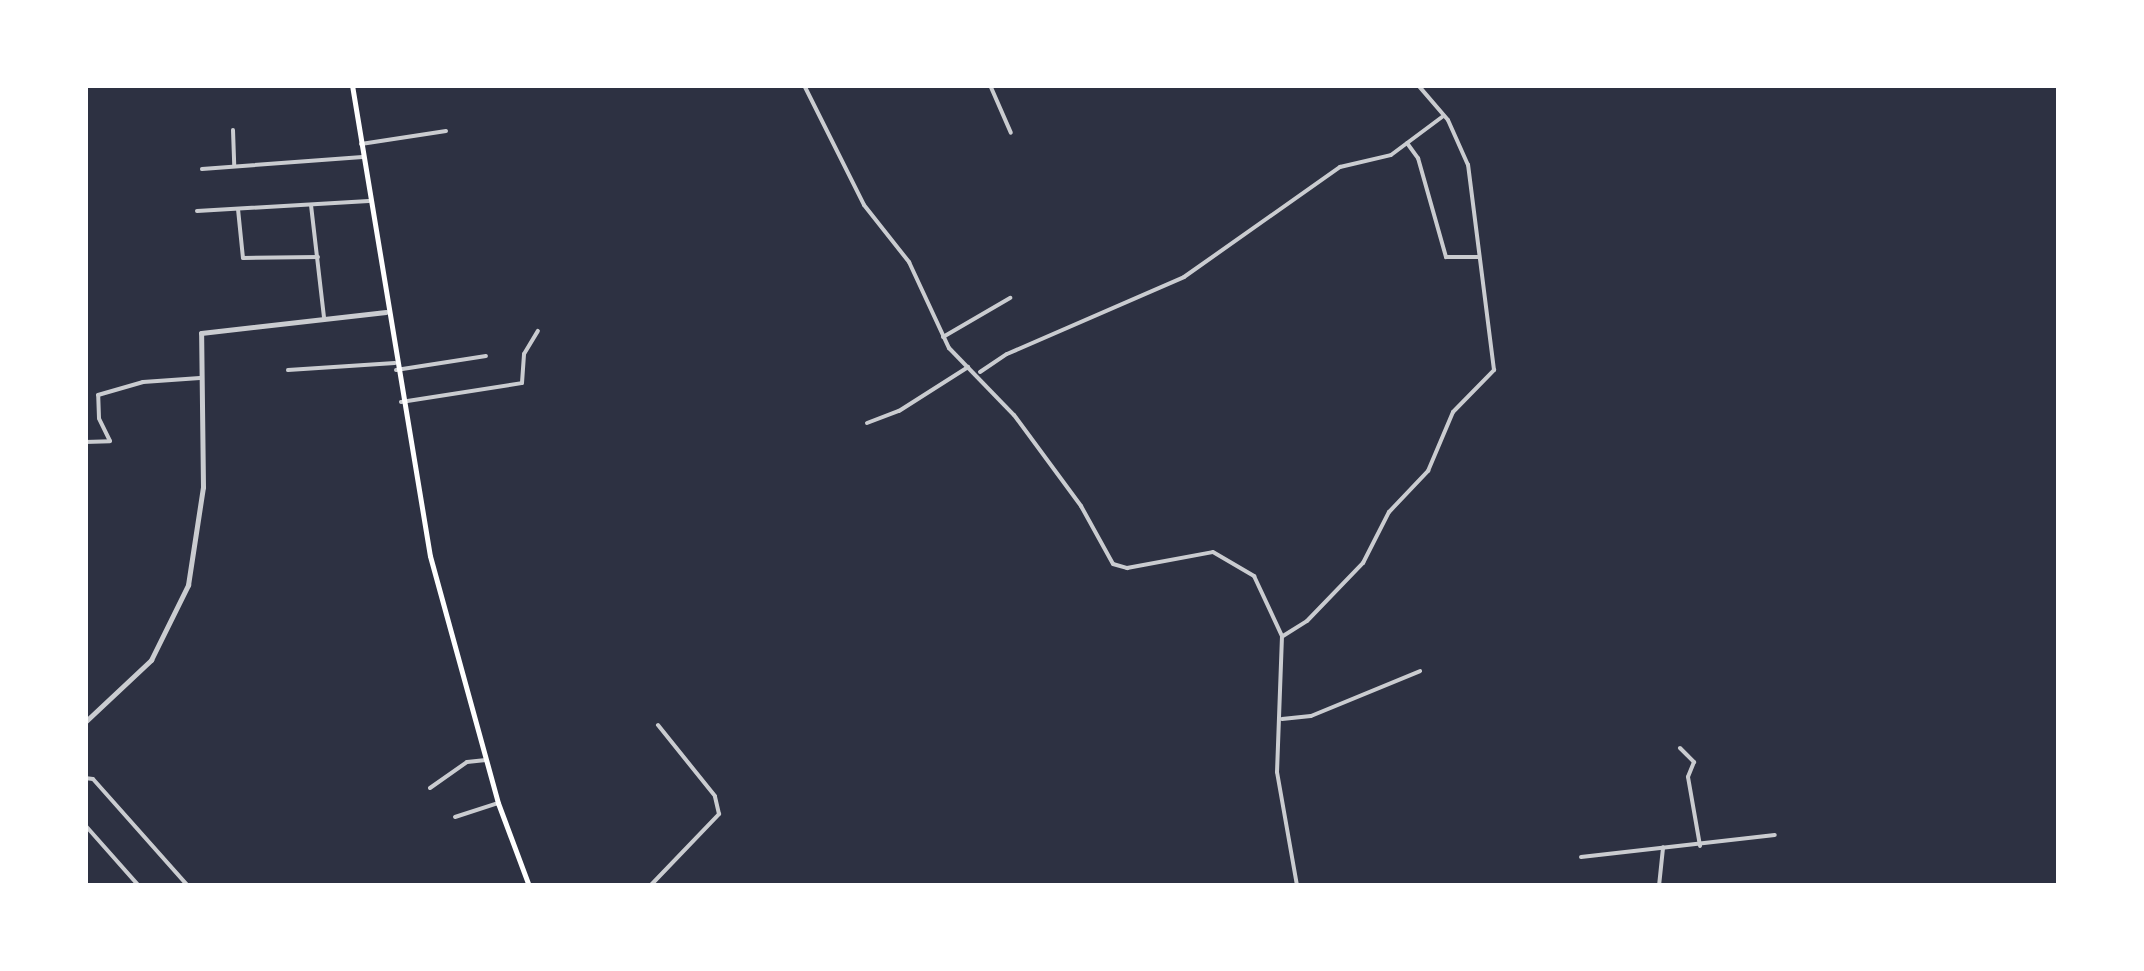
<!DOCTYPE html>
<style>
body{margin:0}
#map{position:relative;width:2144px;height:971px;overflow:hidden;background:#2d3142;font-family:"Work Sans",sans-serif}
div>[style]{position:absolute}
[style*='--x']{left:calc(var(--x)*1px);top:calc(var(--y)*1px);width:calc(var(--w)*1px);rotate:calc(var(--a)*1deg)}
.minor>*{height:4px;margin:-2px;padding:0 2px;transform-origin:2px;border-radius:2px;background:#caccd0}
.tertiary>*{height:5px;margin:-2.5px;padding:0 2.5px;transform-origin:2.5px;border-radius:2.5px;background:#caccd0}
.secondary>*{height:5px;margin:-2.5px;padding:0 2.5px;transform-origin:2.5px;border-radius:2.5px;background:#fff}
span{translate:-50% -50%;white-space:nowrap;text-align:center;line-height:1.15;-webkit-text-stroke:10px #fff;paint-order:stroke}
.frame{position:absolute;inset:0;border:88px solid #fff;pointer-events:none}
</style>
<div id="map">
<div class="minor">
<i style="--x:804;--y:85;--w:134;--a:63.4"></i>
<i style="--x:864;--y:205;--w:73;--a:51.7"></i>
<i style="--x:909;--y:262;--w:95;--a:65.1"></i>
<i style="--x:949;--y:348;--w:93;--a:45.9"></i>
<i style="--x:1014;--y:415;--w:113;--a:53.6"></i>
<i style="--x:1081;--y:506;--w:66;--a:61.1"></i>
<i style="--x:1113;--y:564;--w:15;--a:16"></i>
<i style="--x:1127;--y:568;--w:87;--a:-10.5"></i>
<i style="--x:1213;--y:552;--w:48;--a:30.3"></i>
<i style="--x:1254;--y:576;--w:66;--a:65"></i>
<i style="--x:1282;--y:636;--w:136;--a:92.1"></i>
<i style="--x:1277;--y:772;--w:116;--a:80"></i>
<i style="--x:990;--y:85;--w:52;--a:66.4"></i>
<i style="--x:233;--y:130;--w:35;--a:88"></i>
<i style="--x:1407;--y:143;--w:19;--a:54"></i>
<i style="--x:1418;--y:158;--w:103;--a:74.2"></i>
<i style="--x:1446;--y:257;--w:32;--a:0"></i>
<i style="--x:361;--y:144;--w:86;--a:-8.7"></i>
<i style="--x:202;--y:169;--w:161;--a:-4.3"></i>
<i style="--x:311;--y:205;--w:113;--a:83.4"></i>
<i style="--x:238;--y:209;--w:49;--a:84.2"></i>
<i style="--x:243;--y:258;--w:75;--a:-0.8"></i>
<i style="--x:197;--y:211;--w:172;--a:-3.3"></i>
<i style="--x:943;--y:337;--w:78;--a:-30.2"></i>
<i style="--x:288;--y:370;--w:107;--a:-3.7"></i>
<i style="--x:396;--y:370;--w:91;--a:-8.8"></i>
<i style="--x:980;--y:372;--w:32;--a:-34"></i>
<i style="--x:1007;--y:354;--w:193;--a:-23.5"></i>
<i style="--x:1184;--y:277;--w:191;--a:-35.2"></i>
<i style="--x:1340;--y:167;--w:52;--a:-13.2"></i>
<i style="--x:1391;--y:155;--w:64;--a:-36.7"></i>
<i style="--x:401;--y:402;--w:122;--a:-8.9"></i>
<i style="--x:522;--y:383;--w:29;--a:-86"></i>
<i style="--x:524;--y:354;--w:27;--a:-59"></i>
<i style="--x:867;--y:423;--w:34;--a:-21"></i>
<i style="--x:899;--y:411;--w:82;--a:-32.5"></i>
<i style="--x:85;--y:442;--w:25;--a:-2"></i>
<i style="--x:110;--y:441;--w:25;--a:-116"></i>
<i style="--x:99;--y:418;--w:23;--a:-92"></i>
<i style="--x:98;--y:395;--w:47;--a:-16.1"></i>
<i style="--x:143;--y:382;--w:57;--a:-4"></i>
<i style="--x:2059;--y:560;--w:7;--a:90"></i>
<i style="--x:1283;--y:636;--w:28;--a:-32"></i>
<i style="--x:1307;--y:621;--w:81;--a:-46"></i>
<i style="--x:1363;--y:563;--w:57;--a:-63"></i>
<i style="--x:1389;--y:512;--w:57;--a:-46.4"></i>
<i style="--x:1428;--y:471;--w:64;--a:-67"></i>
<i style="--x:1453;--y:412;--w:59;--a:-45.7"></i>
<i style="--x:1494;--y:370;--w:207;--a:-97.2"></i>
<i style="--x:1468;--y:165;--w:49;--a:-114"></i>
<i style="--x:1448;--y:120;--w:46;--a:-130.6"></i>
<i style="--x:1282;--y:719;--w:29;--a:-6"></i>
<i style="--x:1311;--y:716;--w:118;--a:-22.4"></i>
<i style="--x:1680;--y:748;--w:20;--a:45"></i>
<i style="--x:1694;--y:762;--w:16;--a:112"></i>
<i style="--x:1688;--y:777;--w:70;--a:80.1"></i>
<i style="--x:85;--y:778;--w:8;--a:7"></i>
<i style="--x:93;--y:779;--w:143;--a:48.4"></i>
<i style="--x:430;--y:788;--w:45;--a:-35.1"></i>
<i style="--x:467;--y:762;--w:19;--a:-6"></i>
<i style="--x:455;--y:817;--w:45;--a:-18"></i>
<i style="--x:85;--y:825;--w:81;--a:48.5"></i>
<i style="--x:1581;--y:857;--w:195;--a:-6.5"></i>
<i style="--x:650;--y:886;--w:100;--a:-46.2"></i>
<i style="--x:719;--y:814;--w:18;--a:-103"></i>
<i style="--x:715;--y:796;--w:91;--a:-128.8"></i>
<i style="--x:1659;--y:886;--w:39;--a:-84"></i>
</div>
<div class="tertiary">
<i style="--x:85;--y:722;--w:91;--a:-43.2"></i>
<i style="--x:151;--y:660;--w:84;--a:-63.7"></i>
<i style="--x:188;--y:585;--w:99;--a:-81.3"></i>
<i style="--x:203;--y:487;--w:154;--a:-90.7"></i>
<i style="--x:201;--y:333;--w:186;--a:-6.5"></i>
</div>
<div class="secondary">
<i style="--x:352;--y:85;--w:477;--a:80.6"></i>
<i style="--x:430;--y:556;--w:256;--a:74.6"></i>
<i style="--x:498;--y:803;--w:89;--a:69.5"></i>
</div>
<div class="frame"></div>
</div>
